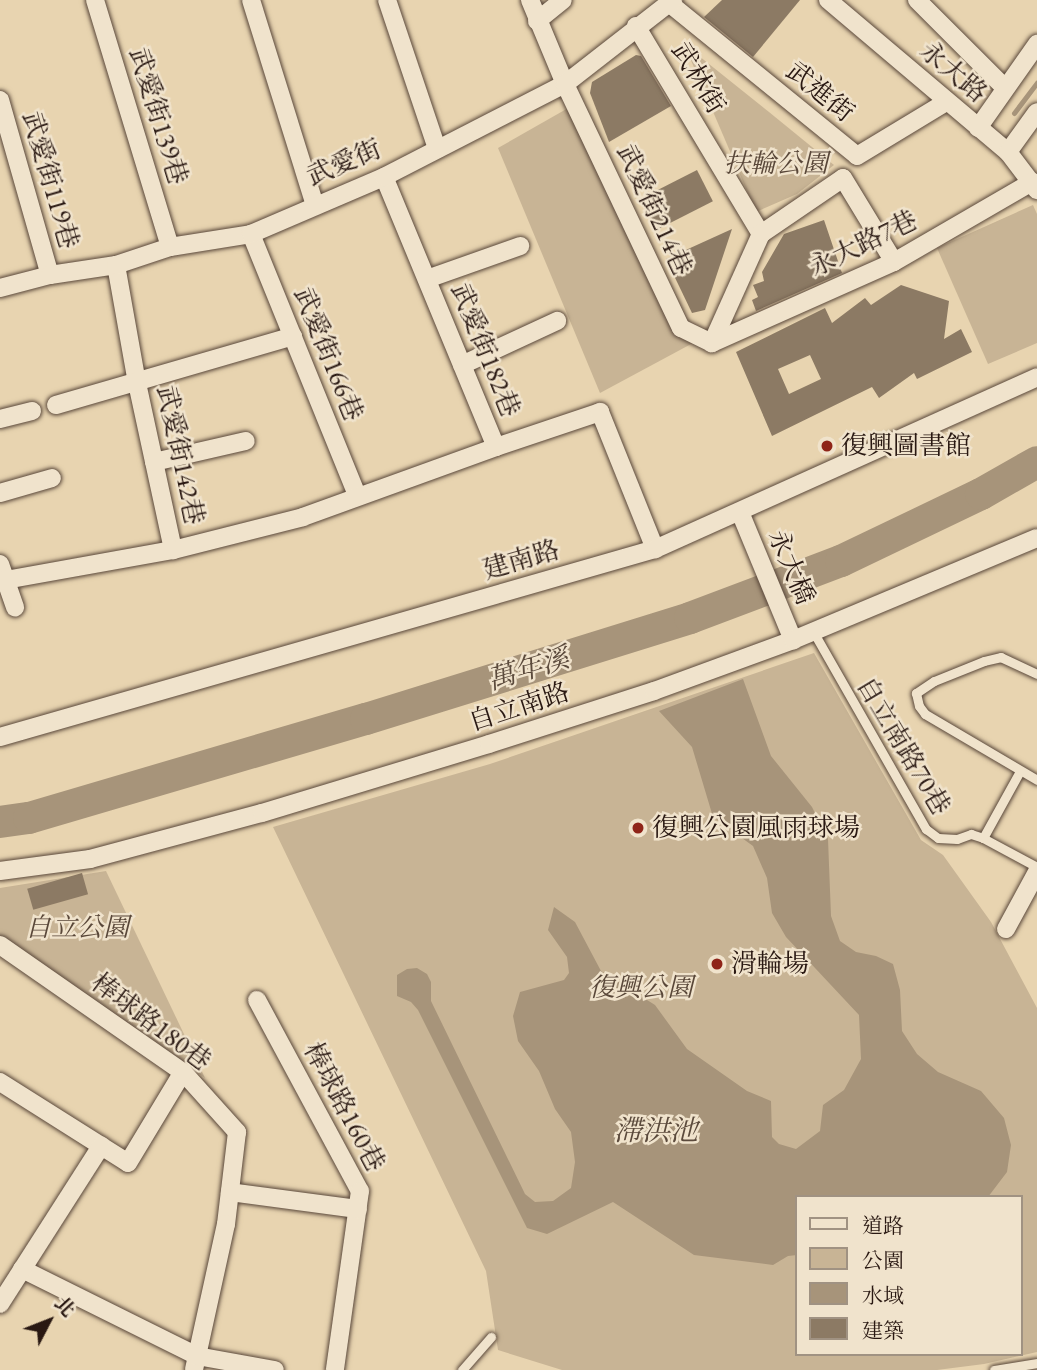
<!DOCTYPE html>
<meta charset="utf-8">
<style>
body{margin:0}
#map{position:relative;width:1037px;height:1370px;overflow:hidden;background:#e8d4b0;font-family:"EB Garamond","Noto Serif TC",serif}
div>[style]{position:absolute}
[style*='--x']{left:calc(var(--x)*1px);top:calc(var(--y)*1px);width:calc(var(--w)*1px);rotate:calc(var(--a)*1deg)}
.green>*{inset:0;background:#c8b495}
.water>*{inset:0;background:#a7947a}
.stream>*{height:5px;margin:-2.5px;padding:0 2.5px;transform-origin:2.5px;border-radius:2.5px;background:#a7947a}
.river>*{height:32px;margin:-16px;padding:0 16px;transform-origin:16px;border-radius:16px;background:#a7947a}
.building>*{inset:0;background:#8c7a64;transform-origin:0 0}
.roads{filter:drop-shadow(0 0 2px #59473a) drop-shadow(0 0 2px #59473a)}
.lane>*{height:9px;margin:-4.5px;padding:0 4.5px;transform-origin:4.5px;border-radius:4.5px;background:#f0e3cc}
.street>*{height:18px;margin:-9px;padding:0 9px;transform-origin:9px;border-radius:9px;background:#f0e3cc}
.dots>*{width:19px;height:19px;translate:-50% -50%;box-sizing:border-box;border:4px solid #f0e3cc;border-radius:50%}
span{translate:-50% -50%;white-space:nowrap;text-align:center;line-height:1.15;-webkit-text-stroke:5px #f0e3cc;paint-order:stroke}
.street-label{font-size:26px;color:#291812}
.park-label{font-size:26px;color:#594739;font-style:italic}
.poi-label{font-size:26px;color:#291812}
.left{translate:0 -50%;text-align:left}
.water-label{font-size:28px;color:#5b4a3c;font-style:italic}
.legend{position:absolute;left:795px;top:1195px;width:228px;height:161px;box-sizing:border-box;background:#f0e3cc;border:2px solid #a09282;margin:0;padding:9px 12px;list-style:none;font-size:21px;color:#291812}
.legend li{display:flex;align-items:center;gap:14px;height:35px}
.legend b{width:35px;border:2px solid #a09282}
.north{position:absolute;left:14px;top:1286px;width:70px;height:70px;-webkit-text-stroke:5px #f0e3cc;paint-order:stroke;rotate:48deg;font-size:19px;font-weight:700;line-height:28px;text-align:center;color:#291812}
.north::after{content:'';display:block;margin:auto;width:24px;height:32px;background:#291812;clip-path:polygon(50% 0,100% 100%,50% 72%,0 100%)}
</style>
<div id="map">
<div class="green">
<i style="clip-path:polygon(684px 44px,769px 112px,834px 165px,797px 194px,756px 212px)"></i>
<i style="clip-path:polygon(577px 103px,693px 343px,600px 393px,498px 148px)"></i>
<i style="clip-path:polygon(1033px 205px,1037px 214px,1037px 343px,988px 364px,937px 248px)"></i>
<i style="clip-path:polygon(evenodd,814px 653px,921px 840px,943px 855px,991px 922px,1037px 1008px,1037px 1352px,984px 1364px,937px 1370px,562px 1370px,498px 1350px,486px 1271px,273px 827px,490px 764px,814px 653px,797px 1197px,1021px 1197px,1021px 1354px,797px 1354px,797px 1197px)"></i>
<i style="clip-path:polygon(106px 871px,205px 1078px,0 936px,0 888px)"></i>
</div>
<div class="water">
<i style="clip-path:polygon(743px 679px,771px 756px,812px 807px,828px 839px,831px 916px,840px 941px,856px 952px,876px 956px,893px 964px,900px 990px,902px 1031px,917px 1054px,938px 1072px,981px 1091px,1004px 1118px,1011px 1145px,1007px 1172px,988px 1197px,797px 1197px,797px 1255px,788px 1256px,773px 1265px,694px 1255px,613px 1202px,547px 1234px,527px 1228px,418px 1010px,411px 1002px,397px 996px,397px 975px,407px 969px,417px 968px,427px 974px,431px 982px,431px 1001px,525px 1194px,535px 1202px,553px 1201px,571px 1188px,575px 1162px,571px 1132px,555px 1109px,539px 1071px,518px 1041px,513px 1016px,520px 992px,564px 980px,569px 973px,567px 957px,548px 930px,554px 907px,575px 922px,601px 971px,655px 1005px,687px 1049px,747px 1091px,771px 1101px,772px 1137px,779px 1144px,796px 1149px,820px 1131px,823px 1105px,844px 1090px,861px 1059px,859px 1015px,786px 937px,772px 913px,767px 878px,753px 846px,713px 817px,692px 747px,659px 711px)"></i>
</div>
<div class="stream">
<i style="--x:1014;--y:113;--w:38;--a:-53"></i>
</div>
<div class="river">
<i style="--x:0;--y:822;--w:29;--a:-8"></i>
<i style="--x:29;--y:818;--w:351;--a:-16.4"></i>
<i style="--x:366;--y:719;--w:339;--a:-17.3"></i>
<i style="--x:690;--y:618;--w:161;--a:-20.7"></i>
<i style="--x:841;--y:561;--w:155;--a:-25.6"></i>
<i style="--x:981;--y:494;--w:64;--a:-29.7"></i>
</div>
<div class="building">
<i style="clip-path:polygon(722px 0,800px 0,753px 57px,704px 17px)"></i>
<i style="clip-path:polygon(636px 55px,641px 56px,671px 106px,609px 142px,590px 93px,592px 82px)"></i>
<i style="left:697px;top:170px;width:35px;height:64px;rotate:63deg"></i>
<i style="clip-path:polygon(824px 220px,842px 273px,756px 311px,752px 300px,758px 297px,753px 285px,764px 281px,762px 272px,784px 234px)"></i>
<i style="clip-path:polygon(732px 229px,705px 310px,692px 313px,666px 259px)"></i>
<i style="clip-path:polygon(evenodd,901px 285px,949px 301px,944px 339px,961px 329px,972px 352px,917px 379px,914px 373px,879px 398px,872px 387px,772px 436px,736px 352px,825px 308px,832px 323px,865px 298px,871px 305px,901px 285px,810px 355px,821px 379px,789px 394px,778px 369px,810px 355px)"></i>
<i style="left:82px;top:873px;width:22px;height:57px;rotate:74deg"></i>
</div>
<div class="roads">
<div class="lane">
<i style="--x:814;--y:633;--w:226;--a:60.3"></i>
<i style="--x:926;--y:829;--w:15;--a:37"></i>
<i style="--x:938;--y:838;--w:19;--a:3"></i>
<i style="--x:957;--y:839;--w:15;--a:-20"></i>
<i style="--x:971;--y:834;--w:13;--a:18"></i>
<i style="--x:983;--y:838;--w:61;--a:28.2"></i>
<i style="--x:1037;--y:674;--w:40;--a:-155"></i>
<i style="--x:1001;--y:657;--w:17;--a:167"></i>
<i style="--x:984;--y:661;--w:54;--a:158.2"></i>
<i style="--x:934;--y:681;--w:22;--a:146"></i>
<i style="--x:916;--y:693;--w:13;--a:77"></i>
<i style="--x:919;--y:706;--w:10;--a:53"></i>
<i style="--x:925;--y:714;--w:130;--a:30.5"></i>
<i style="--x:983;--y:838;--w:77;--a:-61.1"></i>
<i style="--x:462;--y:1370;--w:44;--a:-48.7"></i>
<i style="--x:994;--y:1370;--w:44;--a:-9.2"></i>
</div>
<div class="street">
<i style="--x:95;--y:0;--w:258;--a:73.1"></i>
<i style="--x:251;--y:0;--w:215;--a:72.7"></i>
<i style="--x:387;--y:0;--w:157;--a:71.4"></i>
<i style="--x:530;--y:0;--w:91;--a:67.4"></i>
<i style="--x:565;--y:84;--w:270;--a:64.6"></i>
<i style="--x:681;--y:328;--w:34;--a:26"></i>
<i style="--x:828;--y:0;--w:236;--a:40.2"></i>
<i style="--x:1008;--y:152;--w:48;--a:52.7"></i>
<i style="--x:917;--y:0;--w:124;--a:45"></i>
<i style="--x:669;--y:3;--w:242;--a:39.1"></i>
<i style="--x:857;--y:156;--w:104;--a:-31.2"></i>
<i style="--x:537;--y:21;--w:33;--a:-39"></i>
<i style="--x:636;--y:26;--w:243;--a:59"></i>
<i style="--x:761;--y:234;--w:120;--a:114.2"></i>
<i style="--x:0;--y:100;--w:182;--a:74.1"></i>
<i style="--x:978;--y:128;--w:103;--a:-54.9"></i>
<i style="--x:1008;--y:152;--w:49;--a:-54.1"></i>
<i style="--x:251;--y:234;--w:282;--a:67.9"></i>
<i style="--x:761;--y:234;--w:99;--a:-34.3"></i>
<i style="--x:843;--y:178;--w:98;--a:58.7"></i>
<i style="--x:116;--y:265;--w:120;--a:79.9"></i>
<i style="--x:137;--y:383;--w:171;--a:77.8"></i>
<i style="--x:173;--y:550;--w:134;--a:-14.2"></i>
<i style="--x:303;--y:517;--w:205;--a:-19.9"></i>
<i style="--x:496;--y:447;--w:292;--a:-112.5"></i>
<i style="--x:427;--y:279;--w:99;--a:-19.5"></i>
<i style="--x:0;--y:288;--w:52;--a:-14.6"></i>
<i style="--x:50;--y:275;--w:67;--a:-8.6"></i>
<i style="--x:116;--y:265;--w:57;--a:-18.4"></i>
<i style="--x:170;--y:247;--w:82;--a:-9.1"></i>
<i style="--x:251;--y:234;--w:145;--a:-23.2"></i>
<i style="--x:384;--y:177;--w:203;--a:-27.2"></i>
<i style="--x:565;--y:84;--w:137;--a:-37.9"></i>
<i style="--x:712;--y:343;--w:199;--a:-24"></i>
<i style="--x:894;--y:262;--w:160;--a:-30.1"></i>
<i style="--x:462;--y:365;--w:105;--a:-24.9"></i>
<i style="--x:56;--y:405;--w:247;--a:-16.2"></i>
<i style="--x:0;--y:419;--w:33;--a:-14"></i>
<i style="--x:496;--y:447;--w:110;--a:-18.6"></i>
<i style="--x:600;--y:412;--w:148;--a:68.1"></i>
<i style="--x:154;--y:462;--w:94;--a:-12.9"></i>
<i style="--x:0;--y:493;--w:54;--a:-16.1"></i>
<i style="--x:740;--y:512;--w:139;--a:67.5"></i>
<i style="--x:0;--y:564;--w:46;--a:70.8"></i>
<i style="--x:0;--y:581;--w:176;--a:-10.2"></i>
<i style="--x:0;--y:737;--w:681;--a:-16.01"></i>
<i style="--x:655;--y:549;--w:419;--a:-24.2"></i>
<i style="--x:0;--y:871;--w:91;--a:-7.6"></i>
<i style="--x:90;--y:859;--w:178;--a:-15"></i>
<i style="--x:262;--y:813;--w:237;--a:-16.9"></i>
<i style="--x:489;--y:744;--w:173;--a:-17.8"></i>
<i style="--x:654;--y:691;--w:148;--a:-20.1"></i>
<i style="--x:793;--y:640;--w:264;--a:-22.7"></i>
<i style="--x:1006;--y:929;--w:65;--a:-61.5"></i>
<i style="--x:0;--y:945;--w:223;--a:34.8"></i>
<i style="--x:183;--y:1072;--w:81;--a:48"></i>
<i style="--x:237;--y:1132;--w:93;--a:96.8"></i>
<i style="--x:226;--y:1224;--w:149;--a:102.4"></i>
<i style="--x:257;--y:1000;--w:217;--a:61.7"></i>
<i style="--x:360;--y:1191;--w:181;--a:98"></i>
<i style="--x:0;--y:1082;--w:151;--a:32.3"></i>
<i style="--x:128;--y:1163;--w:106;--a:-58.9"></i>
<i style="--x:230;--y:1192;--w:129;--a:7.6"></i>
<i style="--x:22;--y:1269;--w:195;--a:26.4"></i>
<i style="--x:197;--y:1356;--w:79;--a:10.2"></i>
<i style="--x:0;--y:1304;--w:188;--a:-57.4"></i>
</div>
</div>
<div class="dots">
<i style="left:827px;top:446px;background:#8f2418"></i>
<i style="left:638px;top:828px;background:#8f2418"></i>
<i style="left:717px;top:964px;background:#8f2418"></i>
</div>
<div class="street-label">
<span style="left:953px;top:72px;rotate:40deg">永大路</span>
<span style="left:698px;top:78px;rotate:59deg">武林街</span>
<span style="left:820px;top:92px;rotate:39deg">武進街</span>
<span style="left:158px;top:116px;rotate:73deg">武愛街139巷</span>
<span style="left:344px;top:163px;rotate:-23deg">武愛街</span>
<span style="left:50px;top:180px;rotate:74deg">武愛街119巷</span>
<span style="left:654px;top:210px;rotate:65deg">武愛街214巷</span>
<span style="left:863px;top:244px;rotate:-26deg">永大路7巷</span>
<span style="left:485px;top:350px;rotate:68deg">武愛街182巷</span>
<span style="left:328px;top:354px;rotate:68deg">武愛街166巷</span>
<span style="left:180px;top:455px;rotate:78deg">武愛街142巷</span>
<span style="left:521px;top:560px;rotate:-16deg">建南路</span>
<span style="left:791px;top:567px;rotate:67deg">永大橋</span>
<span style="left:519px;top:707px;rotate:-18deg">自立南路</span>
<span style="left:903px;top:746px;rotate:59deg">自立南路70巷</span>
<span style="left:151px;top:1022px;rotate:37deg">棒球路180巷</span>
<span style="left:344px;top:1107px;rotate:62deg">棒球路160巷</span>
</div>
<div class="park-label">
<span style="left:776px;top:164px">扶輪公園</span>
<span style="left:77px;top:928px">自立公園</span>
<span style="left:641px;top:988px">復興公園</span>
</div>
<div class="poi-label">
<span class="left" style="left:841px;top:446px">復興圖書館</span>
<span class="left" style="left:652px;top:828px">復興公園風雨球場</span>
<span class="left" style="left:731px;top:964px">滑輪場</span>
</div>
<div class="water-label">
<span style="left:528px;top:668px;rotate:-17deg">萬年溪</span>
<span style="left:656px;top:1130px">滯洪池</span>
</div>
<ul class="legend">
<li><b style="height:9px;background:#f0e3cc"></b>道路</li>
<li><b style="height:19px;background:#c8b495"></b>公園</li>
<li><b style="height:19px;background:#a7947a"></b>水域</li>
<li><b style="height:19px;background:#8c7a64"></b>建築</li>
</ul>
<div class="north">北</div>
</div>
